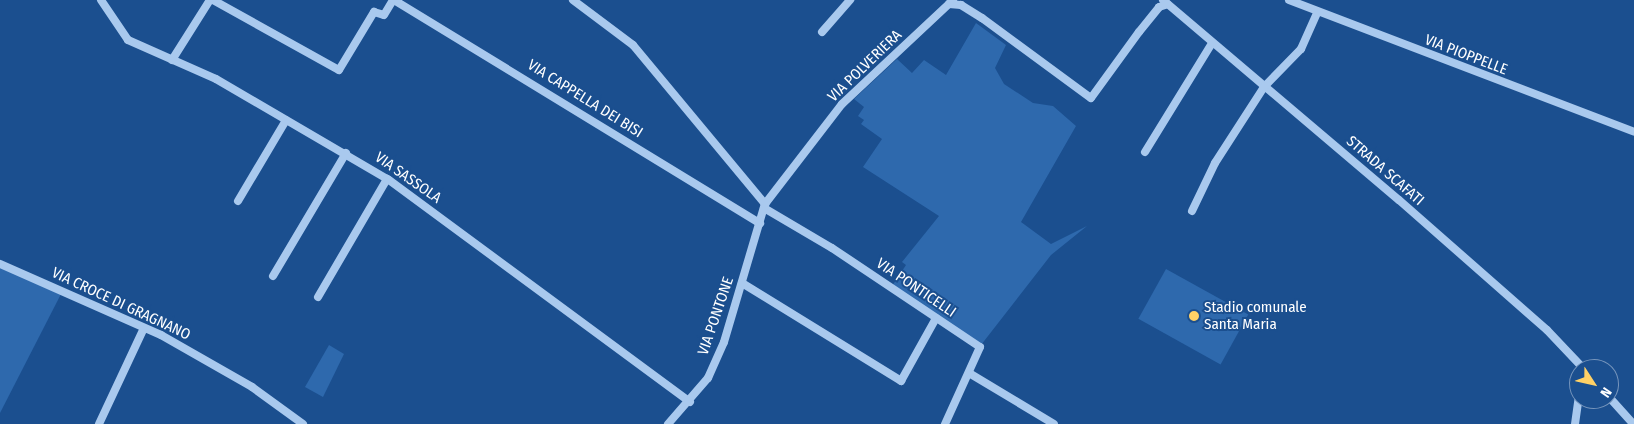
<!DOCTYPE html>
<style>
body{margin:0}
#map{position:relative;width:1634px;height:424px;overflow:hidden;background:#1b4f8f;font-family:"Fira Sans Condensed",sans-serif}
div>[style]{position:absolute}
[style*='--x']{left:calc(var(--x)*1px);top:calc(var(--y)*1px);width:calc(var(--w)*1px);rotate:calc(var(--a)*1deg)}
.green>*{inset:0;background:#2e69ad;transform-origin:0 0}
.minor>*{height:8px;margin:-4px;padding:0 4px;transform-origin:4px;border-radius:4px;background:#a9c9ee}
.dots>*{width:14px;height:14px;translate:-50% -50%;box-sizing:border-box;border:2px solid #1b4f8f;border-radius:50%}
span{translate:-50% -50%;white-space:nowrap;text-align:center;line-height:1.15;-webkit-text-stroke:4px #1b4f8f;paint-order:stroke}
.street-label{font-size:15px;color:#fff}
.poi-label{font-size:15px;color:#fff}
.left{translate:0 -50%;text-align:left}
.north{position:absolute;left:1569px;top:359px;width:50px;height:50px;box-sizing:border-box;background:#1b4f8f;border:1px solid #7695bc;border-radius:50%;rotate:125deg;font-size:14px;font-weight:700;line-height:20px;text-align:center;color:#fff}
.north::after{content:'';display:block;margin:auto;width:18px;height:22px;background:#ffd166;clip-path:polygon(50% 0,100% 100%,50% 72%,0 100%)}
</style>
<div id="map">
<div class="green">
<i style="clip-path:polygon(976px 23px,1006px 45px,995px 68px,1004px 84px,1033px 103px,1053px 106px,1076px 126px,1021px 222px,1051px 244px,1087px 226px,1051px 255px,981px 345px,892px 286px,906px 265px,902px 262px,939px 216px,863px 167px,882px 139px,861px 124px,864px 120px,858px 116px,864px 107px,854px 99px,897px 59px,912px 73px,924px 60px,946px 75px)"></i>
<i style="clip-path:polygon(0 267px,61px 294px,0 413px)"></i>
<i style="left:1166px;top:269px;width:94px;height:57px;rotate:29deg"></i>
<i style="clip-path:polygon(329px 345px,344px 354px,323px 397px,305px 387px)"></i>
</div>
<div class="minor">
<i style="--x:101;--y:0;--w:48;--a:56"></i>
<i style="--x:128;--y:40;--w:96;--a:23.9"></i>
<i style="--x:216;--y:79;--w:200;--a:30.3"></i>
<i style="--x:389;--y:180;--w:374;--a:36.4"></i>
<i style="--x:213;--y:0;--w:144;--a:29.1"></i>
<i style="--x:339;--y:70;--w:68;--a:-58.9"></i>
<i style="--x:374;--y:12;--w:10;--a:17"></i>
<i style="--x:384;--y:15;--w:17;--a:-59"></i>
<i style="--x:394;--y:0;--w:429;--a:31.4"></i>
<i style="--x:573;--y:0;--w:75;--a:36.9"></i>
<i style="--x:633;--y:45;--w:207;--a:50.3"></i>
<i style="--x:1163;--y:0;--w:309;--a:40.3"></i>
<i style="--x:1399;--y:200;--w:197;--a:41.3"></i>
<i style="--x:1547;--y:330;--w:54;--a:46.5"></i>
<i style="--x:1289;--y:0;--w:369;--a:20.9"></i>
<i style="--x:949;--y:4;--w:12;--a:5"></i>
<i style="--x:961;--y:5;--w:25;--a:32"></i>
<i style="--x:982;--y:18;--w:135;--a:36.3"></i>
<i style="--x:1091;--y:98;--w:82;--a:-54"></i>
<i style="--x:1139;--y:32;--w:32;--a:-51"></i>
<i style="--x:1159;--y:7;--w:9;--a:-18"></i>
<i style="--x:822;--y:32;--w:43;--a:-48.8"></i>
<i style="--x:172;--y:60;--w:71;--a:-57.7"></i>
<i style="--x:1145;--y:152;--w:128;--a:-58.4"></i>
<i style="--x:238;--y:201;--w:94;--a:-59.3"></i>
<i style="--x:764;--y:208;--w:79;--a:30.5"></i>
<i style="--x:832;--y:248;--w:178;--a:33.8"></i>
<i style="--x:980;--y:347;--w:85;--a:114.4"></i>
<i style="--x:1192;--y:211;--w:53;--a:-64.4"></i>
<i style="--x:1215;--y:163;--w:90;--a:-57.2"></i>
<i style="--x:1264;--y:87;--w:53;--a:-45.8"></i>
<i style="--x:1301;--y:49;--w:39;--a:-66"></i>
<i style="--x:0;--y:264;--w:176;--a:23.8"></i>
<i style="--x:161;--y:335;--w:105;--a:29.7"></i>
<i style="--x:252;--y:387;--w:63;--a:36"></i>
<i style="--x:273;--y:276;--w:143;--a:-59.3"></i>
<i style="--x:742;--y:283;--w:187;--a:31.6"></i>
<i style="--x:901;--y:381;--w:72;--a:-60.9"></i>
<i style="--x:318;--y:297;--w:137;--a:-59.7"></i>
<i style="--x:969;--y:373;--w:99;--a:31"></i>
<i style="--x:1609;--y:397;--w:36;--a:48"></i>
<i style="--x:99;--y:424;--w:106;--a:-64.9"></i>
<i style="--x:668;--y:424;--w:61;--a:-49"></i>
<i style="--x:708;--y:378;--w:39;--a:-66"></i>
<i style="--x:724;--y:342;--w:144;--a:-73.5"></i>
<i style="--x:765;--y:204;--w:126;--a:-52.4"></i>
<i style="--x:842;--y:104;--w:152;--a:-43.1"></i>
<i style="--x:1575;--y:424;--w:28;--a:-82"></i>
</div>
<div class="dots">
<i style="left:1194px;top:316px;background:#ffd166"></i>
</div>
<div class="street-label">
<span style="left:1466px;top:55px;rotate:21deg">VIA PIOPPELLE</span>
<span style="left:865px;top:66px;rotate:-44deg">VIA POLVERIERA</span>
<span style="left:585px;top:99px;rotate:32deg">VIA CAPPELLA DEI BISI</span>
<span style="left:1385px;top:171px;rotate:41deg">STRADA SCAFATI</span>
<span style="left:408px;top:178px;rotate:35deg">VIA SASSOLA</span>
<span style="left:916px;top:288px;rotate:34deg">VIA PONTICELLI</span>
<span style="left:121px;top:304px;rotate:25deg">VIA CROCE DI GRAGNANO</span>
<span style="left:716px;top:316px;rotate:-71deg">VIA PONTONE</span>
</div>
<div class="poi-label">
<span class="left" style="left:1204px;top:316px">Stadio comunale<br>Santa Maria</span>
</div>
<div class="north">N</div>
</div>
